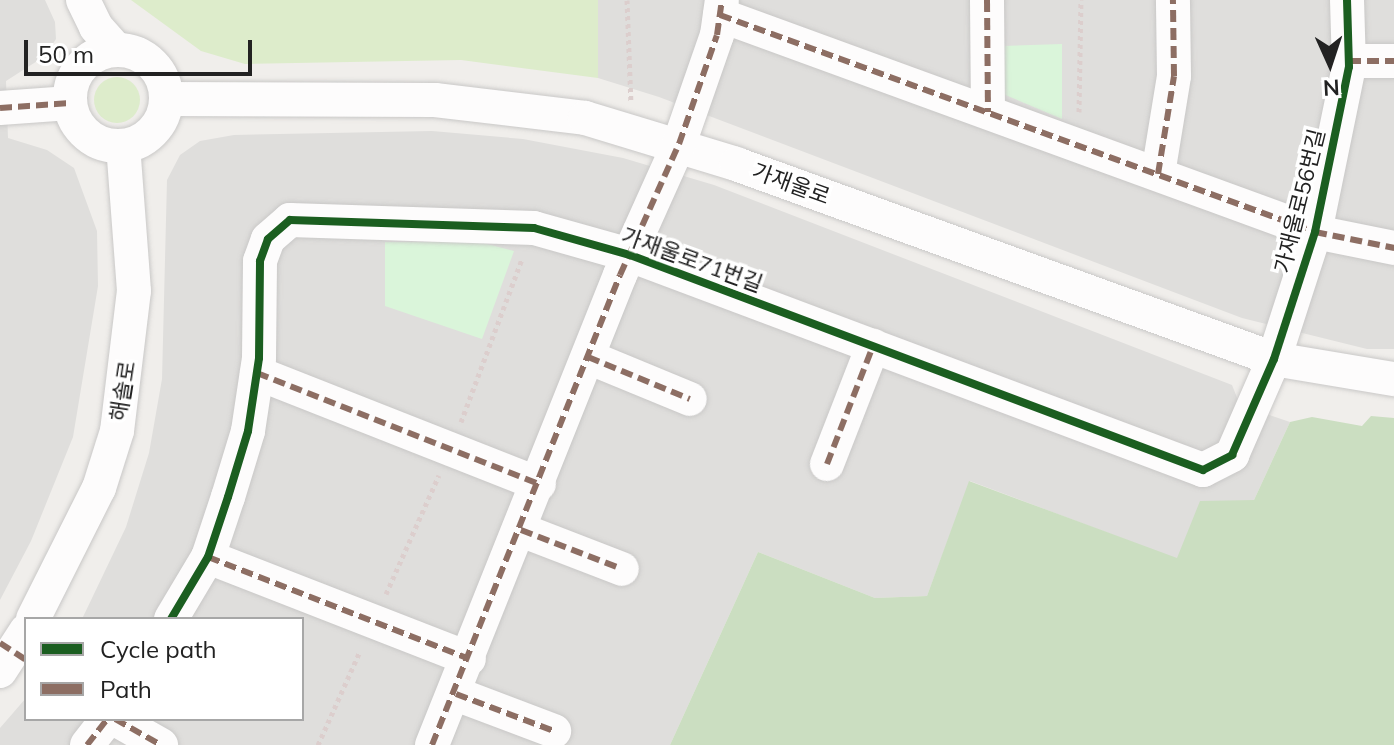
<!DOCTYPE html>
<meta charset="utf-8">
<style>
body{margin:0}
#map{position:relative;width:1394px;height:745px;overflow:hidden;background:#f0eeeb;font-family:Mulish,"Noto Sans KR",sans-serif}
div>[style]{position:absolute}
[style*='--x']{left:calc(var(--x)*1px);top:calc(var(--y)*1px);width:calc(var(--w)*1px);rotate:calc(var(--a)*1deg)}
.residential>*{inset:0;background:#dfdedc}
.grass>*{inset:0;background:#ddeccb}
.round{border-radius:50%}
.forest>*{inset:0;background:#cbdec1}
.park>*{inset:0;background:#daf5da}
.path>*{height:5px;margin-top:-2.5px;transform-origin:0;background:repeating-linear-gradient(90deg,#dccecd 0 4px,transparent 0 8px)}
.roads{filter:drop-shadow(0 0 2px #c9c8c7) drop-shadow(0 0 2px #c9c8c7)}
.minor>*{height:34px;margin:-17px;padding:0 17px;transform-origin:17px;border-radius:17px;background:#fdfcfc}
.minor>.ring{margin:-17px;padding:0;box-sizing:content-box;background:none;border:34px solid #fdfcfc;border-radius:50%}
.quiet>*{height:6px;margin-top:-3px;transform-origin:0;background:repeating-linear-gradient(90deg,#8d6e63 0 12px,transparent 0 18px)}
.cycleway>*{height:8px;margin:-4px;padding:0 4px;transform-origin:4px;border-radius:4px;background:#1b5e20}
span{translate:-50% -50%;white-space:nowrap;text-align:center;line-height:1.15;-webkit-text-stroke:7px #fff;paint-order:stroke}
.street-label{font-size:22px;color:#222}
.legend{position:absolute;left:24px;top:617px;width:280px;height:104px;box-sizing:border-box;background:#fff;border:2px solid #a7a7a7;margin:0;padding:10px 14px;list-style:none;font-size:24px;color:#222}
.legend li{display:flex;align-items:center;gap:16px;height:40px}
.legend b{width:40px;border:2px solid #a7a7a7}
.north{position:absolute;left:1290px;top:24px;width:80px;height:80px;-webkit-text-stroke:6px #fff;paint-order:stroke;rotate:177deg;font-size:22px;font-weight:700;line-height:32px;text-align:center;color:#222}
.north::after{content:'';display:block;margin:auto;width:28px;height:36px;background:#222;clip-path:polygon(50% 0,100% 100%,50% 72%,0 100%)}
.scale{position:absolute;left:24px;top:40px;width:228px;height:36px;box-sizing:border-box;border:4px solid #222;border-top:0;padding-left:10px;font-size:24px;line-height:28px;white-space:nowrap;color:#222;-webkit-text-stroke:6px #fff;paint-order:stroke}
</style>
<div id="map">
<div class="residential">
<i style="clip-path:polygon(0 0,45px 0,55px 22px,56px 39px,45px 56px,6px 81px,8px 138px,47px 150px,74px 168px,97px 231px,98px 286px,73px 437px,31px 541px,0 600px)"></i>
<i style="clip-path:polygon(598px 0,1394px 0,1394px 349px,1367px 349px,1242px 318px,659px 97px,598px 78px)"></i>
<i style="clip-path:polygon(432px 131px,523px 139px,623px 158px,714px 185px,1232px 385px,1240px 405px,1290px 422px,1254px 500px,1177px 559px,970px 481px,927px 596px,875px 598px,758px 552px,670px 745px,0 745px,0 728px,26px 698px,26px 719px,302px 719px,302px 619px,82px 619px,126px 527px,149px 453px,162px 379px,167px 180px,180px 155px,200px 141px,234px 135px)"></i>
</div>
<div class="grass">
<i style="clip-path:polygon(131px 0,598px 0,598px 78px,461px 60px,245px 64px,201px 51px)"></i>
<i class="round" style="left:94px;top:77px;width:46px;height:46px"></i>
</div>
<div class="forest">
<i style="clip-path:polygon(1371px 416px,1394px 418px,1394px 745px,670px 745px,758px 552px,875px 598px,927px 596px,969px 481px,1177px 558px,1200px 501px,1254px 500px,1290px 422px,1312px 417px,1362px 426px)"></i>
</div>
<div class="park">
<i style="clip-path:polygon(1062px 44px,1062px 119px,1003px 94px,1002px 46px)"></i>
<i style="clip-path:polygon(385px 242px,480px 242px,514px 251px,482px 339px,385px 306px)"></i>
</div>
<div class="path">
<i style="--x:627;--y:0;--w:102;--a:87.8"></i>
<i style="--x:1079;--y:112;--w:112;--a:-89"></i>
<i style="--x:461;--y:422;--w:174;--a:-69.5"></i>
<i style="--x:386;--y:594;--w:130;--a:-66"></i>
<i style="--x:318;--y:745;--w:103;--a:-65.9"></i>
</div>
<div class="roads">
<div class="minor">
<i style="--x:83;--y:0;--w:30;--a:64"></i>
<i style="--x:96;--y:27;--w:31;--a:48"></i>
<i style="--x:987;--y:0;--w:112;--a:89.5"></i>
<i style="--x:720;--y:15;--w:633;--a:20.04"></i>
<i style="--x:1315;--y:232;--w:81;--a:11.4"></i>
<i class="ring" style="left:70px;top:50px;width:62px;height:62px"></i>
<i style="--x:1349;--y:61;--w:45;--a:0"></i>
<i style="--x:166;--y:99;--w:269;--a:0.2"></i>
<i style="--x:435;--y:100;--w:151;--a:6.8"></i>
<i style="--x:585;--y:118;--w:158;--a:16.9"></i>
<i style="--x:736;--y:164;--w:572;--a:19.92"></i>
<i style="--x:1274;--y:359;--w:122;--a:9.5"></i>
<i style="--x:0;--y:108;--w:70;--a:-4.1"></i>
<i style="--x:1158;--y:174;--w:99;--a:-80.7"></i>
<i style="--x:1174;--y:76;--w:76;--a:-90.8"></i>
<i style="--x:588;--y:357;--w:110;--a:22.4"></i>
<i style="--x:257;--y:373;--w:303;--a:21.5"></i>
<i style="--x:827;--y:464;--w:127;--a:-68.7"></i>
<i style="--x:521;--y:530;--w:108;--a:21.1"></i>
<i style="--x:208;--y:557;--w:280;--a:21.3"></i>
<i style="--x:33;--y:619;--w:147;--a:-63.3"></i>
<i style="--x:99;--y:488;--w:60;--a:-72.5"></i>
<i style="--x:117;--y:431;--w:141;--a:-83.1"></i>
<i style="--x:134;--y:291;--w:145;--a:-94.3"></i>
<i style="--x:171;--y:619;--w:72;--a:-59.2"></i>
<i style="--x:208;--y:557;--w:63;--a:-71.6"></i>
<i style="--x:228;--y:497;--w:69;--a:-73.1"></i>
<i style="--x:248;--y:431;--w:74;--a:-81.4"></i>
<i style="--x:259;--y:358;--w:97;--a:-89.4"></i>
<i style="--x:260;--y:261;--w:23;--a:-70"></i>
<i style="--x:268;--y:239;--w:29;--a:-41"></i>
<i style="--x:290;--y:220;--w:244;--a:1.9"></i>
<i style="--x:534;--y:228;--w:100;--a:15.7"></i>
<i style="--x:630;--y:255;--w:612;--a:20.57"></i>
<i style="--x:1203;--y:470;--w:33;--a:-27"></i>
<i style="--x:1232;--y:455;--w:105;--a:-66.4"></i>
<i style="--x:1274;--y:359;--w:133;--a:-72.1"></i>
<i style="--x:1315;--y:232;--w:168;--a:-78.4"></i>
<i style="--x:1349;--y:67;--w:67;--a:-91.7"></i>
<i style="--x:0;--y:671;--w:48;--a:-57"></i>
<i style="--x:456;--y:694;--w:105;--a:20.7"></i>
<i style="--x:115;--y:719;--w:53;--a:29.5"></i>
<i style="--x:87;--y:745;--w:33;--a:-52"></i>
<i style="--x:432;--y:745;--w:506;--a:-68.2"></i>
<i style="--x:620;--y:275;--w:144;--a:-65.8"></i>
<i style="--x:679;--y:144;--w:115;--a:-70.8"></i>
<i style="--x:717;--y:35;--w:35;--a:-82"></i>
</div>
</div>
<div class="quiet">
<i style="--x:987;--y:0;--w:112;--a:89.5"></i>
<i style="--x:720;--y:15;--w:633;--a:20.04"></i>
<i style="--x:1315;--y:232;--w:81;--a:11.4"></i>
<i style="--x:1349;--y:61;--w:45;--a:0"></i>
<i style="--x:0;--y:108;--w:70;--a:-4.1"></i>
<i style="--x:1158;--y:174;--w:99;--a:-80.7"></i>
<i style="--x:1174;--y:76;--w:76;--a:-90.8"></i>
<i style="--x:588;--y:357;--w:110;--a:22.4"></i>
<i style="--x:257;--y:373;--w:303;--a:21.5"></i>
<i style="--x:827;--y:464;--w:127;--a:-68.7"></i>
<i style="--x:521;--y:530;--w:108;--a:21.1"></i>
<i style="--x:208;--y:557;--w:280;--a:21.3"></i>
<i style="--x:0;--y:643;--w:31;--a:33"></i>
<i style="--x:456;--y:694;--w:105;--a:20.7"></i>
<i style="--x:115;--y:719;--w:53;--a:29.5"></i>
<i style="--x:87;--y:745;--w:33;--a:-52"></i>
<i style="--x:432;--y:745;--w:506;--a:-68.2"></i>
<i style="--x:620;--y:275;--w:144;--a:-65.8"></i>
<i style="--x:679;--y:144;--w:115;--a:-70.8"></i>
<i style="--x:717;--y:35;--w:35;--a:-82"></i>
</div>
<div class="cycleway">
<i style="--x:171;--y:619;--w:72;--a:-59.2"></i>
<i style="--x:208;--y:557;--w:63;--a:-71.6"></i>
<i style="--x:228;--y:497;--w:69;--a:-73.1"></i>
<i style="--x:248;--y:431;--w:74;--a:-81.4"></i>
<i style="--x:259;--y:358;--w:97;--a:-89.4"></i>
<i style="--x:260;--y:261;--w:23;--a:-70"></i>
<i style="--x:268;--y:239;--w:29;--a:-41"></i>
<i style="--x:290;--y:220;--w:244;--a:1.9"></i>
<i style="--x:534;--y:228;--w:100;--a:15.7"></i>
<i style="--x:630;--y:255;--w:612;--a:20.57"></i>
<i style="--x:1203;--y:470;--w:33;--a:-27"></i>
<i style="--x:1232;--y:455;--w:105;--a:-66.4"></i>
<i style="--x:1274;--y:359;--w:133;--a:-72.1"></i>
<i style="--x:1315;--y:232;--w:168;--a:-78.4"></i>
<i style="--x:1349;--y:67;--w:67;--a:-91.7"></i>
</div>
<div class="street-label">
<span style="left:791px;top:184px;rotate:20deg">가재울로</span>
<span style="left:1300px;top:201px;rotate:-76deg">가재울로56번길</span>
<span style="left:692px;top:260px;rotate:20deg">가재울로71번길</span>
<span style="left:123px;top:391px;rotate:-81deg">해솔로</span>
</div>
<ul class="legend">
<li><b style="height:10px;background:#1b5e20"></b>Cycle path</li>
<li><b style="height:10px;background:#8d6e63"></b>Path</li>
</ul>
<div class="north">N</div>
<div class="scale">50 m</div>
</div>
